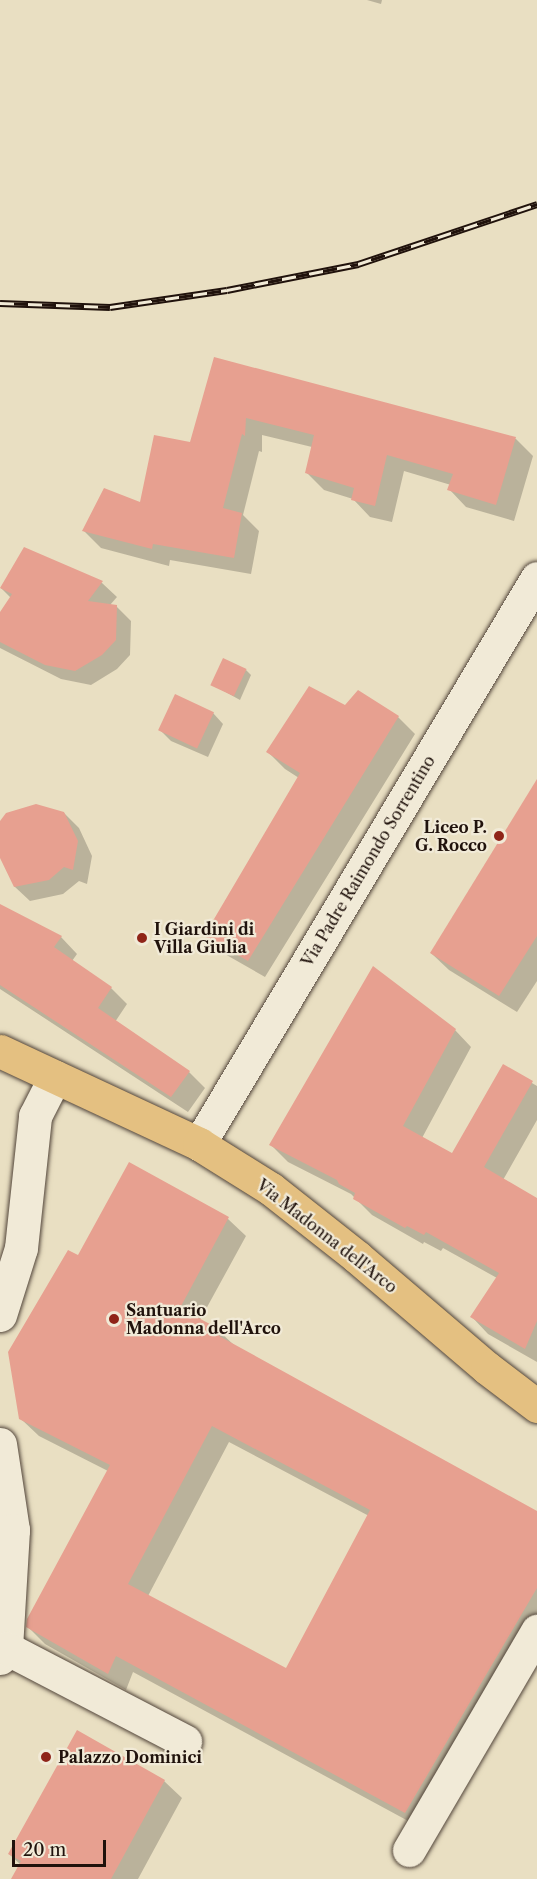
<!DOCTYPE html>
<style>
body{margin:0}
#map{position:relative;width:537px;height:1879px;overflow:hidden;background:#e9dfc2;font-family:"Libre Caslon Text",serif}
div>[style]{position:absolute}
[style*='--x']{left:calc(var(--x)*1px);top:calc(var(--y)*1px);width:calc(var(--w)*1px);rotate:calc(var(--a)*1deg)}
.shadow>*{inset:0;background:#0003}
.building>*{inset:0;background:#e7a090;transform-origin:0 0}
.roads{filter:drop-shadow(0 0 2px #52453a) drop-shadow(0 0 2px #52453a)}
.minor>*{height:33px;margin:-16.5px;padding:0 16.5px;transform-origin:16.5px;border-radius:16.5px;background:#f1ead7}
.major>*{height:33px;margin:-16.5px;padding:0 16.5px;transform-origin:16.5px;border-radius:16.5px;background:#e4c081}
.rail>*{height:7px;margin-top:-3.5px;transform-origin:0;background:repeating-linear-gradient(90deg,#f1ead7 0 14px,#20120c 0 28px);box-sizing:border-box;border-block:2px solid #20120c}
.dots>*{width:16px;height:16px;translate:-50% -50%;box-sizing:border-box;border:3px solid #f1ead7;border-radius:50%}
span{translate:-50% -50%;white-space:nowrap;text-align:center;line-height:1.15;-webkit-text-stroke:4.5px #f1ead7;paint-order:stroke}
.poi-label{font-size:16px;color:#20120c;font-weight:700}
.right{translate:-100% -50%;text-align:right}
.left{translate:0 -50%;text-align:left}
.street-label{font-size:16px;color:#20120c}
.scale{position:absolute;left:12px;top:1840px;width:94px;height:27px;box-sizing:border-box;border:3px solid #20120c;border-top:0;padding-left:8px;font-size:18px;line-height:21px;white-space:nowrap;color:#20120c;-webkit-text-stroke:4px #f1ead7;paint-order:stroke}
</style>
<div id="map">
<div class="shadow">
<i style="clip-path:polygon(367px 0,382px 0,381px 4px)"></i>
<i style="clip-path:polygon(215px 359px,516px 439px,533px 456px,514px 521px,466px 507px,449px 489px,451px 485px,404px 471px,392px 522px,370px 517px,353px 499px,324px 490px,306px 472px,312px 447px,262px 435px,262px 452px,259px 451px,243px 515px,259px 531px,251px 574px,170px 560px,169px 566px,101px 548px,84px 531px,142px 504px,191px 444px)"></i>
<i style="clip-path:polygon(24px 549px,102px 583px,117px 597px,110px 605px,116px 606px,131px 621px,130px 655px,117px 669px,91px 685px,61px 679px,0 648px,0 615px,11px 598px,1px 588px)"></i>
<i style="clip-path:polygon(246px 670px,251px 675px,240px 700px,213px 685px)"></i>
<i style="clip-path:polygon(345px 707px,398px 717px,415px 734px,265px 977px,223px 953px,206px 936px,299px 778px,285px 769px,268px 752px)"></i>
<i style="clip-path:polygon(213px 713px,223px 724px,208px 757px,171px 741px,160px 730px)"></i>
<i style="clip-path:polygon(537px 782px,537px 981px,517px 1012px,449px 970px,431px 953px)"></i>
<i style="clip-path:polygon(64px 813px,79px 828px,92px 856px,87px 884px,79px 881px,63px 894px,30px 901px,15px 887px,0 855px,0 823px)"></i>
<i style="clip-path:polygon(0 905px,61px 937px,77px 954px,72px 961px,111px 988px,127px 1004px,115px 1022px,189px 1072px,205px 1088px,188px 1112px,0 989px)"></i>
<i style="clip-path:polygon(455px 1030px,471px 1047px,422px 1138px,453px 1155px,503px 1066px,537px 1086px,537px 1120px,503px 1180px,537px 1200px,537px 1362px,488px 1334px,472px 1317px,497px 1278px,443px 1248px,441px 1251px,424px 1242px,423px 1244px,372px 1215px,351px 1194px,288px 1162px,271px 1145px)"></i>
<i style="clip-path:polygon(evenodd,129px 1164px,228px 1219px,246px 1236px,200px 1320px,220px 1332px,235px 1346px,537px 1512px,537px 1635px,423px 1829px,133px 1672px,126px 1690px,45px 1644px,28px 1627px,108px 1471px,39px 1436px,21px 1419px,78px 1257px,129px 1164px,229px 1442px,369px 1516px,287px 1670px,148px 1596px,229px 1442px)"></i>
<i style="clip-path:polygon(164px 1781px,182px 1798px,138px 1879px,13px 1879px,21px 1865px,9px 1854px)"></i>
</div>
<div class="building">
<i style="clip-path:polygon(214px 357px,516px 437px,496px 505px,447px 490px,453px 474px,387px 455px,375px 506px,351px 500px,354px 488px,305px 473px,314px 435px,246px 418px,245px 436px,242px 434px,223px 508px,242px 513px,234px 558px,153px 544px,152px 549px,82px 531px,104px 488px,140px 502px,154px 435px,190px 442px)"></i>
<i style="clip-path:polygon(24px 547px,103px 581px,88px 601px,117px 605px,116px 640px,102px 655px,75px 671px,45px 665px,0 642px,0 612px,12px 594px,0 588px)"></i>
<i style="left:223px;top:658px;width:26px;height:30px;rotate:25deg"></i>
<i style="clip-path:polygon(309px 686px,345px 705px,358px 690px,399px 716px,248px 961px,204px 936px,300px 773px,266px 752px)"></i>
<i style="left:175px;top:694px;width:43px;height:40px;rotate:25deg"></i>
<i style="clip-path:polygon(537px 779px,537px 936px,499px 996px,430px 953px)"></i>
<i style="clip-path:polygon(36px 804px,64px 812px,78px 841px,73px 870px,64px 867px,49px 880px,14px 887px,0 858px,0 821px,6px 813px)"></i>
<i style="clip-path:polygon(0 904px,62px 936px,54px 947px,112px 987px,98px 1008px,190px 1071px,171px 1097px,0 985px)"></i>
<i style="clip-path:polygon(373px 966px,456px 1029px,403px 1126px,452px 1153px,503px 1064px,533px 1081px,484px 1167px,537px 1198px,537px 1321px,525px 1349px,470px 1317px,499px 1273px,426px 1232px,424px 1235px,407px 1226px,405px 1228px,353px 1199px,355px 1193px,339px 1184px,337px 1180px,269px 1145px)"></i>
<i style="clip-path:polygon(evenodd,129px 1162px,229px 1217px,180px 1308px,221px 1330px,219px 1336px,537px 1511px,537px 1588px,405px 1813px,116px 1656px,108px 1674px,26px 1627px,27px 1619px,110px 1465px,19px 1419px,8px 1352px,68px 1250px,78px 1255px,129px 1162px,212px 1426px,370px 1510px,286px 1668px,128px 1584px,212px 1426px)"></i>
<i style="clip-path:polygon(77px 1730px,165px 1780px,111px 1879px,11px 1879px,21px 1861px,8px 1854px)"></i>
</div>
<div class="roads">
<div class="minor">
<i style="--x:199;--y:1144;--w:659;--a:-59.16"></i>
<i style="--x:0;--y:1315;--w:70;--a:-72.6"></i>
<i style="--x:21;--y:1248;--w:133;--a:-83.9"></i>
<i style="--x:35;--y:1116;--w:44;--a:-62.9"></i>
<i style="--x:0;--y:1444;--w:87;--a:81.4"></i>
<i style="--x:0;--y:1532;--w:13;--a:-9"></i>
<i style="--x:13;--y:1530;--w:118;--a:93.4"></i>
<i style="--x:0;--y:1658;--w:12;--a:-59"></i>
<i style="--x:6;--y:1648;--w:202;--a:27.5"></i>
<i style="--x:409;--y:1850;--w:254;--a:-59.7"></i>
</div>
<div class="major">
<i style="--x:0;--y:1051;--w:220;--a:25"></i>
<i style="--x:199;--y:1144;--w:85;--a:32"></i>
<i style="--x:271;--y:1189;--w:110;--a:38.3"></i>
<i style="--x:357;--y:1257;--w:171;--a:40.5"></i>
<i style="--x:487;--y:1368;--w:63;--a:37.2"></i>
</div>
</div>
<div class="rail">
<i style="--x:0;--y:303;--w:110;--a:2.1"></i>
<i style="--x:110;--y:307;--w:118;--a:-8.3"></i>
<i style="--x:227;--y:290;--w:134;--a:-11.2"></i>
<i style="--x:358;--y:264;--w:189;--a:-18.5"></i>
</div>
<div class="dots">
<i style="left:499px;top:836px;background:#8f2418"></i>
<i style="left:142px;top:938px;background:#8f2418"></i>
<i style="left:114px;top:1319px;background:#8f2418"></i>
<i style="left:46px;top:1757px;background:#8f2418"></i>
</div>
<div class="poi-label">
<span class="right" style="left:487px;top:836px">Liceo P.<br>G. Rocco</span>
<span class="left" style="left:154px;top:938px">I Giardini di<br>Villa Giulia</span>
<span class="left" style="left:126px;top:1319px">Santuario<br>Madonna dell'Arco</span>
<span class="left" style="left:58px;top:1757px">Palazzo Dominici</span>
</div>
<div class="street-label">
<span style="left:368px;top:861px;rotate:-59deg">Via Padre Raimondo Sorrentino</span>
<span style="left:327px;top:1236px;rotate:38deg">Via Madonna dell'Arco</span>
</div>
<div class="scale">20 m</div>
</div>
